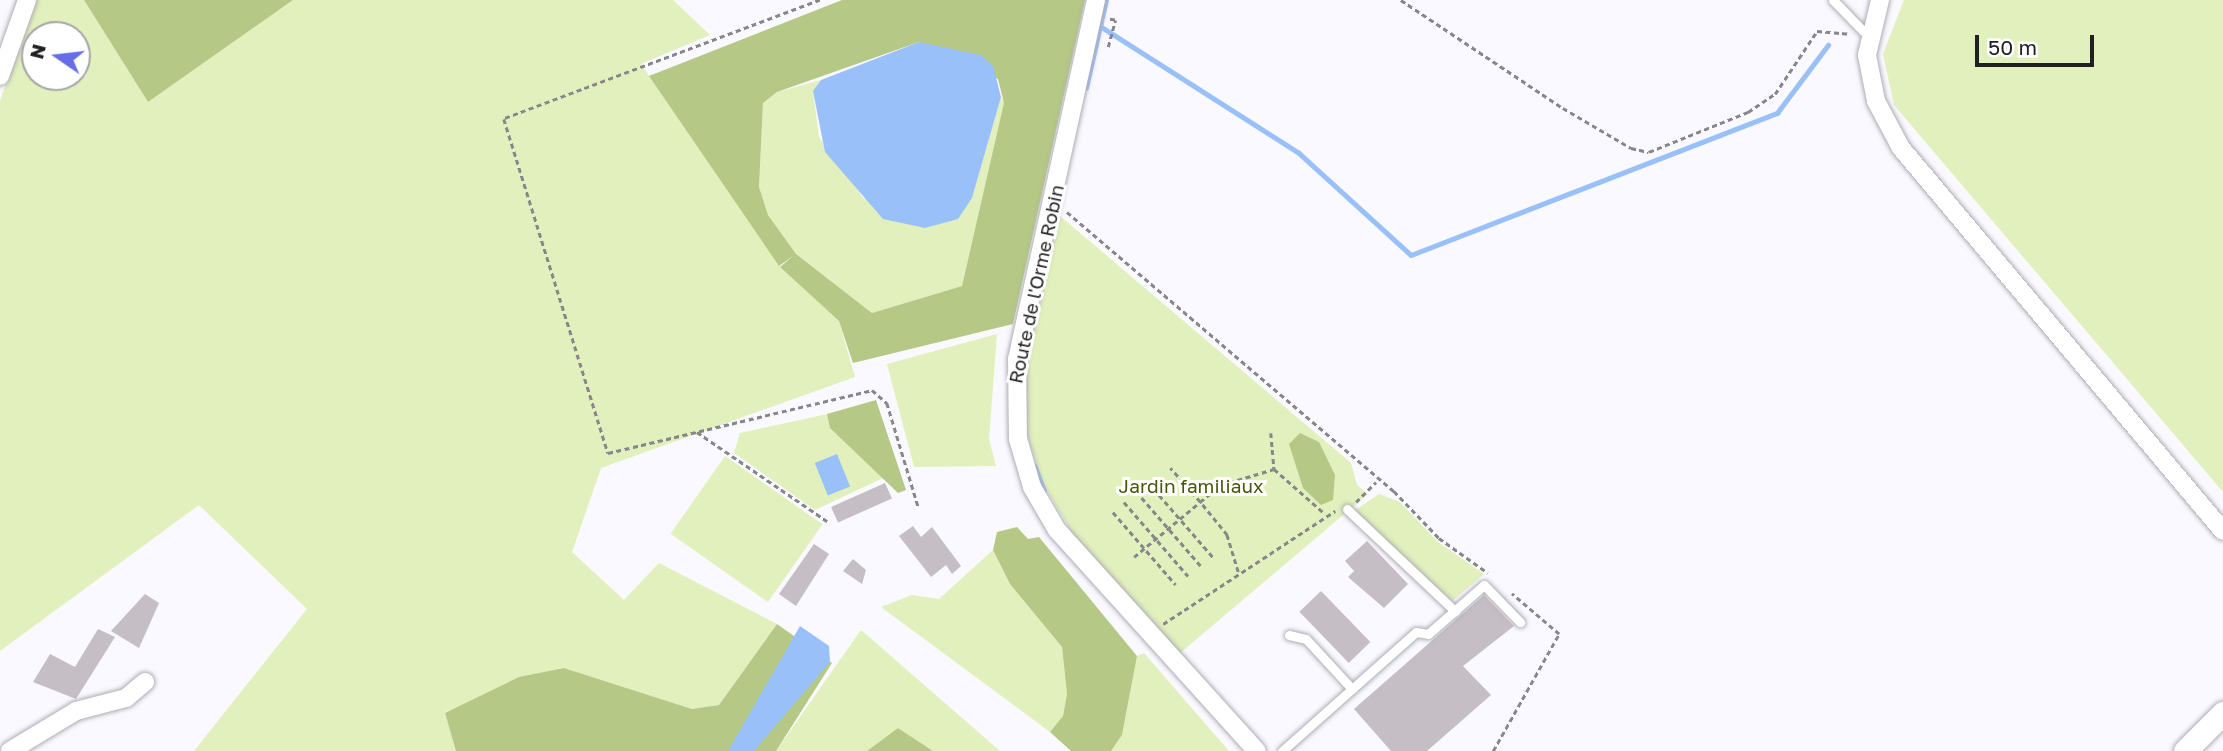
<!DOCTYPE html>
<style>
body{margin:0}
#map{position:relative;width:2223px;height:751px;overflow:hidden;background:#faf9ff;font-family:"Golos Text",sans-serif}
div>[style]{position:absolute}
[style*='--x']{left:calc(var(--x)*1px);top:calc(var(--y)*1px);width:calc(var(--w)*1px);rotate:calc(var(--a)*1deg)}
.green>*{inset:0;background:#e1f0bc;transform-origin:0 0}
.forest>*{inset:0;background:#b5c885}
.water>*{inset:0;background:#99c0f8;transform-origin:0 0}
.stream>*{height:4.5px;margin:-2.25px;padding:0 2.25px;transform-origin:2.25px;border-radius:2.25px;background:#99c0f8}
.building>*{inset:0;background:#c5bec4;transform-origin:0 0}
.path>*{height:2.5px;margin-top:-1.25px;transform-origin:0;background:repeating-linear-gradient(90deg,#87868a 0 5px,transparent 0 8.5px)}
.roads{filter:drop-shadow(0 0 2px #aeacb4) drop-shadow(0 0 2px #aeacb4)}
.service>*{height:9px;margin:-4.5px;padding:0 4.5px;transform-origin:4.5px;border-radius:4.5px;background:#fff}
.minor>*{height:18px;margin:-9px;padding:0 9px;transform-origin:9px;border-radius:9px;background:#fff}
.tertiary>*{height:23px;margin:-11.5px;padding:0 11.5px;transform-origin:11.5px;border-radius:11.5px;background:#fff}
span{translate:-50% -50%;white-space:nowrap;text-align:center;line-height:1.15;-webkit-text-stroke:6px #fff;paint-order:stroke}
.street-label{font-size:19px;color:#201f22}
.park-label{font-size:19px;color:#48560a}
.north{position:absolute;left:21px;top:21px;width:70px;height:70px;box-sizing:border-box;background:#fff;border:2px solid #a6a5a7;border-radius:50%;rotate:284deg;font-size:19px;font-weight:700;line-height:28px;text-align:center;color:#201f22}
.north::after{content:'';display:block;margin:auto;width:24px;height:32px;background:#656ee7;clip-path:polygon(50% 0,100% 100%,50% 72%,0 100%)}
.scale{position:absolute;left:1975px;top:35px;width:119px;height:32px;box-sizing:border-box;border:4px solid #201f22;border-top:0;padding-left:9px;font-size:21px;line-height:24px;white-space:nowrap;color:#201f22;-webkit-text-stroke:5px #fff;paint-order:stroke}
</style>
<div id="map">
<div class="green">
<i style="clip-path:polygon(evenodd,35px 0,84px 0,148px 102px,293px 0,673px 0,710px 35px,641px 64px,780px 267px,839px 321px,855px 377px,601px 468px,572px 552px,624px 600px,659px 563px,777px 624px,719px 705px,692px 709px,564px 668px,445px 712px,456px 751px,194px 751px,307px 609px,199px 505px,0 651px,0 101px,35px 0,35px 35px,77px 35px,77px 77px,35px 77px,35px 35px)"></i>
<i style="clip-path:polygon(1904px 0,2223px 0,2223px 492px,1894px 105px,1883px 54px)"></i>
<i style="clip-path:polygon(821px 80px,813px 91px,819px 137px,864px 199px,972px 198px,1001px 97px,1005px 103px,962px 286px,872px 313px,795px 253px,768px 215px,759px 187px,763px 103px,777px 92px)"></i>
<i style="clip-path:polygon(1060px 216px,1351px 463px,1357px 485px,1368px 494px,1179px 654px,1077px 541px,1044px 485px,1027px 435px,1025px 373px)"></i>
<i style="clip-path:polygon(997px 334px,989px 439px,996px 466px,914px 467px,887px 364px)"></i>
<i style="clip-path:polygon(827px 414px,831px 428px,883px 478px,815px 510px,734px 453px,740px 433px)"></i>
<i style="left:725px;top:456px;width:119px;height:95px;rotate:35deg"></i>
<i style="clip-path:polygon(1379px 494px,1400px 502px,1438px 542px,1484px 574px,1452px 601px,1354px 511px)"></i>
<i style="clip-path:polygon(993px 550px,1010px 584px,1062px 647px,1067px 694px,1063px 716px,1050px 732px,881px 607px,912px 595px,939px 599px)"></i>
<i style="clip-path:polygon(861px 630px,1000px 751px,933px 751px,898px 728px,867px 751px,776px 751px)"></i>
<i style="clip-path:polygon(1144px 653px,1229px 751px,1111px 751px,1122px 735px,1137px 656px)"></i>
</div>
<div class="forest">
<i style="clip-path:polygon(84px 0,293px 0,148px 102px)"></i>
<i style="clip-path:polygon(evenodd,842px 0,1085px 0,1013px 324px,853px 363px,839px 321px,780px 267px,793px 256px,779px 266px,649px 76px,842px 0,919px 42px,998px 79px,1004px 103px,962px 286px,872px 313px,796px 254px,768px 215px,759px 187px,763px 103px,777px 92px,919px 42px)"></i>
<i style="clip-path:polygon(876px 400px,906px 490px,898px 493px,830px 428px,827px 414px)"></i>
<i style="clip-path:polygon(1300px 433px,1319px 442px,1335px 475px,1333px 500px,1321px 505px,1303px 488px,1289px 444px)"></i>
<i style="clip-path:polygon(1017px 527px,1028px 539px,1039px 537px,1137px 656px,1122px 735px,1111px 751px,1071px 751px,1050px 732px,1063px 716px,1067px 694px,1062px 647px,1010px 584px,993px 550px,997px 532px)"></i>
<i style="clip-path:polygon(777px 624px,832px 663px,776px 751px,456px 751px,445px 713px,519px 677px,564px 668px,692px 709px,719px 705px)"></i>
<i style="clip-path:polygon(898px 728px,933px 751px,867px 751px)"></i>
</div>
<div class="water">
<i style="clip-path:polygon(919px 42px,981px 55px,993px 66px,1001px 97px,972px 198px,958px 219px,925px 228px,883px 219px,825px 152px,813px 91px,821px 80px)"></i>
<i style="left:837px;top:454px;width:35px;height:24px;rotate:68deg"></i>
<i style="clip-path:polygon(800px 626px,829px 646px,830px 662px,754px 751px,728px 751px)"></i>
</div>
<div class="stream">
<i style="--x:1100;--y:26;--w:236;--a:32.5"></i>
<i style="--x:1299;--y:153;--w:151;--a:42.3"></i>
<i style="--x:1411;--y:255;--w:393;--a:-21.2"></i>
<i style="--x:1777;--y:113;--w:85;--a:-53.1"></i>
<i style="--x:1086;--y:88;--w:90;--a:-77.2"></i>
<i style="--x:1035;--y:466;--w:26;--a:69"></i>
</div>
<div class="building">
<i style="left:885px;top:483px;width:17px;height:59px;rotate:66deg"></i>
<i style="clip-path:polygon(913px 526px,921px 537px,932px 527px,961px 566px,952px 574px,946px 565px,931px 577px,899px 536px)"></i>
<i style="clip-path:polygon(1367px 541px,1408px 584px,1384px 608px,1348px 577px,1354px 571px,1345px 561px)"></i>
<i style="clip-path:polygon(814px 544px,829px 554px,796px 606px,779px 594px)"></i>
<i style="clip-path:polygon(853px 559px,866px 570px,862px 584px,843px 571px)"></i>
<i style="left:1321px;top:591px;width:71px;height:30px;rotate:46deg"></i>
<i style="clip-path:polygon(145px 594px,159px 603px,139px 648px,111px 631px)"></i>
<i style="clip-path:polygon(1484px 595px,1514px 626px,1463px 666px,1491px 695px,1427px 751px,1391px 751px,1354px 709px)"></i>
<i style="clip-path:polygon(98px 629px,115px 637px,76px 699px,33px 682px,50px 654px,75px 667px)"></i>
</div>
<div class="path">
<i style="--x:820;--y:0;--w:338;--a:159.4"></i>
<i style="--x:504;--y:119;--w:350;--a:72.7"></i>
<i style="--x:608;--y:453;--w:271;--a:-13.4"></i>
<i style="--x:872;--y:390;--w:20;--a:41"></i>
<i style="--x:887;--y:403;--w:108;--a:73.2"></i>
<i style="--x:1401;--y:0;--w:195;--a:33.7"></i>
<i style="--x:1563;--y:108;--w:79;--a:30.5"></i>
<i style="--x:1631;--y:148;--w:18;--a:13"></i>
<i style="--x:1649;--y:152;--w:107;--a:-22"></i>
<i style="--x:1748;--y:112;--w:32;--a:-34"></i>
<i style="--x:1775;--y:94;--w:76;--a:-56.3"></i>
<i style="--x:1817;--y:31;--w:32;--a:5"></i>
<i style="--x:1108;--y:47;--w:28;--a:-75"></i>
<i style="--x:1115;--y:20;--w:7;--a:-172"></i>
<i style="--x:1067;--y:212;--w:430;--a:40.5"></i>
<i style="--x:1394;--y:491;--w:65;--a:46.2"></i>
<i style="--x:1439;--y:538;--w:60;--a:35.5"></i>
<i style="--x:697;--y:432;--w:158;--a:34.4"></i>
<i style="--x:1271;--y:433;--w:36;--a:85"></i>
<i style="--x:1148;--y:482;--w:99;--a:49.1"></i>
<i style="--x:1136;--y:491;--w:99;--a:49.1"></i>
<i style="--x:1124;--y:502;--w:98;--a:49.1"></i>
<i style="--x:1356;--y:502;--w:28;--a:-45"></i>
<i style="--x:1113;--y:512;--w:96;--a:49.2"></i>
<i style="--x:1134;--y:557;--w:86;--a:-39.8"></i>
<i style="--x:1200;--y:502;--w:45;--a:-131.4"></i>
<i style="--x:1238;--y:572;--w:39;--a:-107"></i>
<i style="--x:1227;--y:535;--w:43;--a:-129.3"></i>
<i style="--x:1200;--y:502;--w:27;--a:-39"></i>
<i style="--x:1221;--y:485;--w:55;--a:-16.8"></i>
<i style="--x:1274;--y:469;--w:67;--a:41.3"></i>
<i style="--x:1163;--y:624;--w:206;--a:-33.3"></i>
<i style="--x:1493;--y:751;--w:134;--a:-60.6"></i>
<i style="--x:1559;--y:634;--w:62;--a:-139.6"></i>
</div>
<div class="roads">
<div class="service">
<i style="--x:1833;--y:0;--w:49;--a:45.8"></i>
<i style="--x:1347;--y:509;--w:149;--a:43.4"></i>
<i style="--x:1289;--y:635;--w:17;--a:13"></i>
<i style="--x:1306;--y:639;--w:68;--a:47.4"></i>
<i style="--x:1282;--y:751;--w:179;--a:-41.6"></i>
<i style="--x:1416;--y:632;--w:12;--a:9"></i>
<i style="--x:1428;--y:634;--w:74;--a:-41.2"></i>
<i style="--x:1484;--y:585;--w:52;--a:45.8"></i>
</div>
<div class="minor">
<i style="--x:1096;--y:0;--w:368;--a:102.4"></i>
<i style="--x:1017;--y:359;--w:80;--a:89.3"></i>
<i style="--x:1018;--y:439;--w:50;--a:73.7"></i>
<i style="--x:1032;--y:487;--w:50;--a:59.8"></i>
<i style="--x:1057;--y:530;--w:298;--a:47.9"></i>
<i style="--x:1880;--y:0;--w:57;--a:103.3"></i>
<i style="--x:1867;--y:55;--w:47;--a:78.9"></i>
<i style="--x:1876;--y:101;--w:53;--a:62"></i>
<i style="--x:1901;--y:148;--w:500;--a:49.95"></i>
<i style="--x:0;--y:76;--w:81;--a:-70.4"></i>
<i style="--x:10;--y:751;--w:77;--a:-31.2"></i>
<i style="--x:76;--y:711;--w:52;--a:-14.6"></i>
<i style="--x:126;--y:698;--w:25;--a:-40"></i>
</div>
<div class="tertiary">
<i style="--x:2185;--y:751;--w:54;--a:-45"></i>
</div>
</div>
<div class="street-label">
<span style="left:1036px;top:284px;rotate:-78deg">Route de l'Orme Robin</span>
</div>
<div class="park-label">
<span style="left:1191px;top:486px">Jardin familiaux</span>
</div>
<div class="north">N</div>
<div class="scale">50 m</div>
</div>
